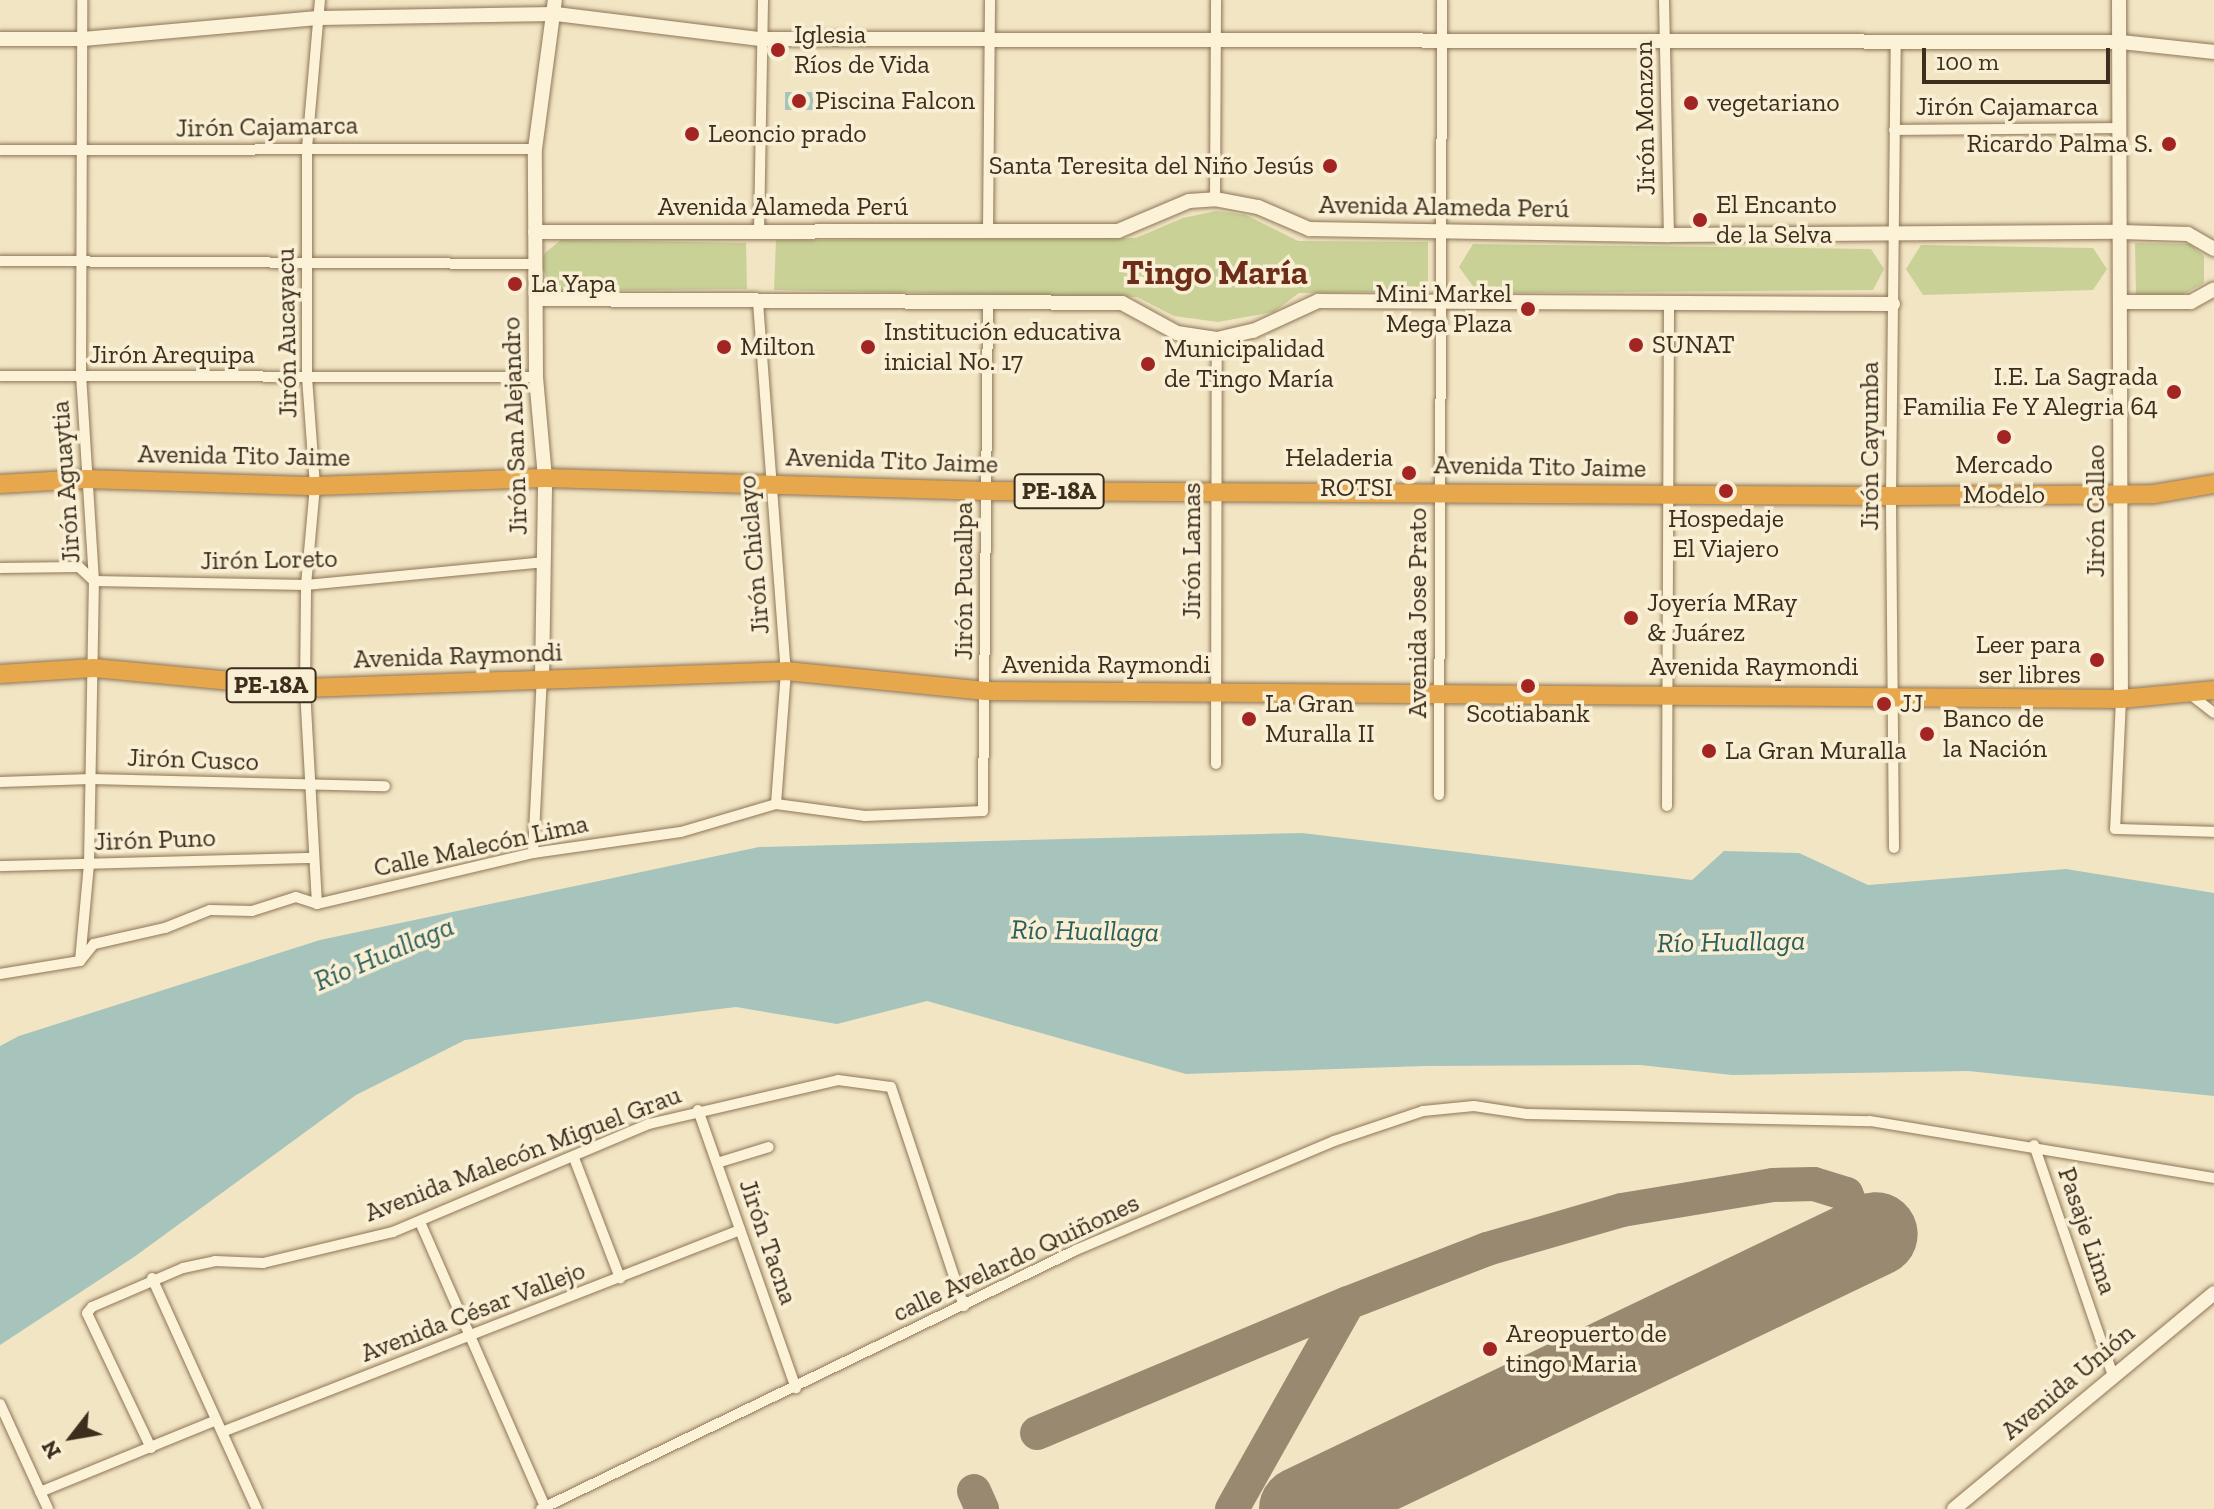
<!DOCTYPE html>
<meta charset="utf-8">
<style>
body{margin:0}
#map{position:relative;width:2214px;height:1509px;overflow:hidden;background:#f2e5c3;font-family:"Zilla Slab",serif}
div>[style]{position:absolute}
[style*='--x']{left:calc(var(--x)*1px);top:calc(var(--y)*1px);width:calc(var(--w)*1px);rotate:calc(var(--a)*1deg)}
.green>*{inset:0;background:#c9d196}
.water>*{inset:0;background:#a6c4bc;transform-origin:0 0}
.taxiway>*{height:34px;margin:-17px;padding:0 17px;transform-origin:17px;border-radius:17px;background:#988970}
.runway>*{height:84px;margin:-42px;padding:0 42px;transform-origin:42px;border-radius:42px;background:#988970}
.roads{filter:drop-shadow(0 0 2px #8e7658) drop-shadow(0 0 2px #8e7658)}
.street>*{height:10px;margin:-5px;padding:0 5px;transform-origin:5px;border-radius:5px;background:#fbf2d7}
.secondary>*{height:14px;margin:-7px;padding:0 7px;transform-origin:7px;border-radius:7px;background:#fbf2d7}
.highway>*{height:18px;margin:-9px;padding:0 9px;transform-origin:9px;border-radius:9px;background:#e7a74d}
.dots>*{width:22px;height:22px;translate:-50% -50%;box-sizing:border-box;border:4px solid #f8efd4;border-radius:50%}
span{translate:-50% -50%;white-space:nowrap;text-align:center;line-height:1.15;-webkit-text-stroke:7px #f8efd4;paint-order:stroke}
.shield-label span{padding:2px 6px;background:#f8efd4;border:2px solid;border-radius:6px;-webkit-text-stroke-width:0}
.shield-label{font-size:24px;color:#3d2d1d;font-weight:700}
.poi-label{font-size:26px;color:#3d2d1d}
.left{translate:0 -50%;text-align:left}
.right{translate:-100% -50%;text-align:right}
.street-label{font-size:26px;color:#3d2d1d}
.water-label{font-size:28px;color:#2b5e5c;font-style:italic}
.district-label{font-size:34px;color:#6d2d19;font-weight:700}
.north{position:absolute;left:32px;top:1397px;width:80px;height:80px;-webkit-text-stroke:6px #f8efd4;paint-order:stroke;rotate:239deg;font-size:22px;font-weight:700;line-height:32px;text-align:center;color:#3d2d1d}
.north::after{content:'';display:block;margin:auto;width:28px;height:36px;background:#3d2d1d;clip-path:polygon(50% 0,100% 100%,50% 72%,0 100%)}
.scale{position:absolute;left:1922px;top:48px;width:188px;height:36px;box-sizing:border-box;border:4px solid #3d2d1d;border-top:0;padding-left:10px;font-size:24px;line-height:28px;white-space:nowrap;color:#3d2d1d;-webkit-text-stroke:6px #f8efd4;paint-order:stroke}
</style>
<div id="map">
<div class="green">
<i style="clip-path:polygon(1216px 211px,1246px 215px,1298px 241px,1428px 242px,1428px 291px,1299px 293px,1274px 312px,1218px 322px,1174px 316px,1137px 297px,774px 290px,776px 240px,1136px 238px,1183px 218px)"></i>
<i style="clip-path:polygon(561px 240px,746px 243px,747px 289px,562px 291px,547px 278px,541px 264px,545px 253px)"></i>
<i style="clip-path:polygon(2135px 243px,2190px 244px,2204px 256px,2204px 283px,2182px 295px,2136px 296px)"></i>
<i style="clip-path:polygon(1473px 244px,1871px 249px,1884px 269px,1873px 290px,1478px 293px,1459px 267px)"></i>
<i style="clip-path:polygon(1921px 245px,2093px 248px,2107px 269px,2093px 290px,1923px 295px,1906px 269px)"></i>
</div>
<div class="water">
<i style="left:785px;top:92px;width:28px;height:18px"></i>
<i style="clip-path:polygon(1302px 833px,1692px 880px,1724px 851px,1799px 853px,1868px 885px,2066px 869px,2214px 893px,2214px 1096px,1968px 1071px,1732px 1075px,1640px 1065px,1424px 1066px,1186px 1074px,927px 1001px,837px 1024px,736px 1007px,465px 1040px,356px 1095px,134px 1257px,0 1345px,0 1046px,19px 1036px,320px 940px,759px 847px)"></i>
</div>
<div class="taxiway">
<i style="--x:1037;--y:1433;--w:337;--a:-22.7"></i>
<i style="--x:974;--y:1491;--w:20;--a:66"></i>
<i style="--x:1232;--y:1509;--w:236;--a:-60.6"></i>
<i style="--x:1348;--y:1303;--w:149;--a:-21.2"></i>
<i style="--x:1487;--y:1249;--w:141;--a:-16.1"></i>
<i style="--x:1622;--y:1210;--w:153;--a:-9.4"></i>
<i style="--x:1773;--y:1185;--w:41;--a:-1.4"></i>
<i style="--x:1814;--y:1184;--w:34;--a:17"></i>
<i style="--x:1846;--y:1194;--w:31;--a:65"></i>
<i style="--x:1859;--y:1222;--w:27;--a:114"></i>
</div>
<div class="runway">
<i style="--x:1301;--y:1509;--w:637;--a:-25.56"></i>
</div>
<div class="roads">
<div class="street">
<i style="--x:1664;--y:0;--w:235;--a:88.8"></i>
<i style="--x:1894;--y:130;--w:226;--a:-0.5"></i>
<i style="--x:0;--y:150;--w:535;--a:-0.11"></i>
<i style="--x:1215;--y:199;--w:199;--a:-89.7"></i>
<i style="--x:759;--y:231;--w:231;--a:-89"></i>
<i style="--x:988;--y:231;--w:231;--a:-89.5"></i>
<i style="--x:0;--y:261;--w:536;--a:0.32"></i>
<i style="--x:758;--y:302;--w:370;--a:85.7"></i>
<i style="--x:786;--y:671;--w:133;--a:94.3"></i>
<i style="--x:0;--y:376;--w:536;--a:0.11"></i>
<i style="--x:0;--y:568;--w:79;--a:-0.7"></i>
<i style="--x:79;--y:567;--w:21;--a:43"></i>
<i style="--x:94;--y:581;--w:212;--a:1.1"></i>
<i style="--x:306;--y:585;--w:238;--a:-5.5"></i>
<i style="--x:2191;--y:695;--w:29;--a:38"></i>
<i style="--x:2121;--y:699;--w:130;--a:92.6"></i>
<i style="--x:2115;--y:829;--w:99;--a:1.7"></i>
<i style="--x:1216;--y:764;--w:425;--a:-89.9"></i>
<i style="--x:0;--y:782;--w:91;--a:-1.9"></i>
<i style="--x:91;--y:779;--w:294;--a:1.4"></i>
<i style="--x:1439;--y:795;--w:795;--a:-89.78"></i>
<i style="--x:1667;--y:806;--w:501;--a:-89.77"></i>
<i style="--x:1894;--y:848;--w:352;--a:-90.5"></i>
<i style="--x:1891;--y:496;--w:452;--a:-89.4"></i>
<i style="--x:533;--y:853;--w:175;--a:-87.1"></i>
<i style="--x:0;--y:866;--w:312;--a:-1.5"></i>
<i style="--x:317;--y:904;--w:216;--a:-93.2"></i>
<i style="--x:305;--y:688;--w:103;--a:-89.4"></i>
<i style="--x:306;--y:585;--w:99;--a:-84.8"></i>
<i style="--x:315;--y:486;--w:110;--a:-94.2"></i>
<i style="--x:307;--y:376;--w:228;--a:-90"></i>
<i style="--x:307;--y:148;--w:149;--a:-85"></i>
<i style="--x:80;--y:961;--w:97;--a:-84.7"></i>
<i style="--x:89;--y:864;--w:283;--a:-89"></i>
<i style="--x:94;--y:581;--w:204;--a:-93.6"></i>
<i style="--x:81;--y:377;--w:377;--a:-89.8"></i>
<i style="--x:0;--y:974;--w:81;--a:-9.2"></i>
<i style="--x:80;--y:961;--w:22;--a:-51"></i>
<i style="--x:94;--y:944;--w:73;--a:-12.7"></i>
<i style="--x:165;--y:928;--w:48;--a:-21.8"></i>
<i style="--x:210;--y:910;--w:42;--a:1.4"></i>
<i style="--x:252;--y:911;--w:46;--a:-17.7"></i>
<i style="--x:296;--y:897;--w:22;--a:18"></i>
<i style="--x:317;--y:904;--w:222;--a:-13.3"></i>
<i style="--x:533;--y:853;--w:149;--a:-8.1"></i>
<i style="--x:681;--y:832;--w:99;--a:-16.4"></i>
<i style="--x:776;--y:804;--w:90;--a:7.7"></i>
<i style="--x:865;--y:816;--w:118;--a:-2.4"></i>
<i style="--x:983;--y:811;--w:508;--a:-89.44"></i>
<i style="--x:698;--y:1110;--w:295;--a:70.6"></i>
<i style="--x:2034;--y:1145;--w:246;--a:71.1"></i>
<i style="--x:574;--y:1158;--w:129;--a:69"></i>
<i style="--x:717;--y:1163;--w:54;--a:-17.1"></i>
<i style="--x:420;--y:1222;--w:311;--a:66.3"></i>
<i style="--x:152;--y:1278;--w:254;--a:65.6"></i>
<i style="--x:0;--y:1404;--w:115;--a:65.4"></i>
<i style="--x:222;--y:1432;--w:556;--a:-21.3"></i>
<i style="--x:151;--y:1448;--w:149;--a:-115.4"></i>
<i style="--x:87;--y:1313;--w:8;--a:-50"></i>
<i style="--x:92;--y:1307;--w:99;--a:-23.2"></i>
<i style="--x:183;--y:1268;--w:33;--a:-12"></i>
<i style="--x:215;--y:1261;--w:48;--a:2.4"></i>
<i style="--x:263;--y:1263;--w:134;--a:-13.4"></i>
<i style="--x:393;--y:1232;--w:278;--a:-22.9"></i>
<i style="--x:649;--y:1124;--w:194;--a:-13.1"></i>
<i style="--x:838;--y:1080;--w:53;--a:7.5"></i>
<i style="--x:891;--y:1087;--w:231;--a:71.6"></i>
<i style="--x:40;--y:1492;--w:190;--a:-22.2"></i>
<i style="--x:541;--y:1509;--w:594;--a:-25.83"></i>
<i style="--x:1076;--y:1250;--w:280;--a:-22.9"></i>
<i style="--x:1334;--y:1141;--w:94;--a:-18.6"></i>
<i style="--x:1423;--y:1111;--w:51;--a:-5.6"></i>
<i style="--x:1474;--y:1106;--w:54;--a:8.6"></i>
<i style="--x:1527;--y:1114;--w:343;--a:1.2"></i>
<i style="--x:1870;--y:1121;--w:349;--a:9.4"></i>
</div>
<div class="secondary">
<i style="--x:2119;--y:0;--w:699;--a:89.84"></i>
<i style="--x:0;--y:39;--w:83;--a:0"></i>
<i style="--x:83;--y:39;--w:238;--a:-5.1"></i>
<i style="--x:320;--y:18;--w:236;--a:-1"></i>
<i style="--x:556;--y:14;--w:206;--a:7"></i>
<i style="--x:760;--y:39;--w:1361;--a:0.13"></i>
<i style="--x:2121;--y:42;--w:94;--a:6.1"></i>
<i style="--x:535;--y:232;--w:583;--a:-0.1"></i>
<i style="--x:1118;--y:231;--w:77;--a:-22.9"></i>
<i style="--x:1189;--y:201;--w:26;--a:-4"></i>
<i style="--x:1215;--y:199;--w:44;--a:10.5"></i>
<i style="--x:1258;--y:207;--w:56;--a:23.3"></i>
<i style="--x:1309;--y:229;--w:360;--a:1"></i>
<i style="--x:1669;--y:235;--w:452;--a:-0.4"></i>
<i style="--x:2121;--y:232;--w:67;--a:1.7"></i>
<i style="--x:2188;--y:234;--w:30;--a:30"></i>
<i style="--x:536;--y:299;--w:586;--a:0.39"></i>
<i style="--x:1122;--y:303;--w:63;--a:28.6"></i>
<i style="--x:1177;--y:333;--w:40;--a:8.5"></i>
<i style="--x:1217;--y:339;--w:37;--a:-13"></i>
<i style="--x:1253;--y:331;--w:72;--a:-24.8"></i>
<i style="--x:1318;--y:301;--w:575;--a:0.3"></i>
<i style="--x:2121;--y:302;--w:70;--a:0"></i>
<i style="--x:2191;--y:302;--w:26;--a:-29"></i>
<i style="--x:542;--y:678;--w:200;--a:-89.1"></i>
<i style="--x:545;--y:478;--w:101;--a:-95.1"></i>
<i style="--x:536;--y:377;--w:228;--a:-90.3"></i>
<i style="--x:535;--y:149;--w:150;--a:-82.4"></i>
<i style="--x:1954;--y:1509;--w:338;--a:-39.7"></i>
</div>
<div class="highway">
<i style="--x:0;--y:484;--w:86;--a:-3.3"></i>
<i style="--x:86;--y:479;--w:229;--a:1.8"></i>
<i style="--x:315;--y:486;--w:230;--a:-2"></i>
<i style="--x:545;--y:478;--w:441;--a:1.7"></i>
<i style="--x:986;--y:491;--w:905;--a:0.32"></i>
<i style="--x:1891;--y:496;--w:263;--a:-0.4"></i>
<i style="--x:2154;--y:494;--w:61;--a:-9.5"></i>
<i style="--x:0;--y:674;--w:94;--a:-3.7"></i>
<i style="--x:94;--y:668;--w:212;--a:5.4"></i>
<i style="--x:305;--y:688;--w:481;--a:-2"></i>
<i style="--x:786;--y:671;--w:201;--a:5.7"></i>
<i style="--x:986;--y:691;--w:1135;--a:0.4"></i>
<i style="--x:2121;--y:699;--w:93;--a:-5.5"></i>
</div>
</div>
<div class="dots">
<i style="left:778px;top:50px;background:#a22523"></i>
<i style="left:799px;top:101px;background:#a22523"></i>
<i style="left:1691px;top:103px;background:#a22523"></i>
<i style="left:692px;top:134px;background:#a22523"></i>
<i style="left:2169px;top:144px;background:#a22523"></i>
<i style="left:1330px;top:166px;background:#a22523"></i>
<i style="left:1700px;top:220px;background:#a22523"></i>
<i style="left:515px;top:284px;background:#a22523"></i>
<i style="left:1528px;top:309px;background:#a22523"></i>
<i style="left:1636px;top:345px;background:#a22523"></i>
<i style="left:724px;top:347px;background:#a22523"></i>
<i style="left:868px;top:347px;background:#a22523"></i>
<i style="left:1148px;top:364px;background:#a22523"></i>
<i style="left:2174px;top:392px;background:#a22523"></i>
<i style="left:2004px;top:437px;background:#a22523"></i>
<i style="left:1409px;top:473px;background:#a22523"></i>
<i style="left:1726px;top:491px;background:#a22523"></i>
<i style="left:1631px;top:618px;background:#a22523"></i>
<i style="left:2097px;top:660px;background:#a22523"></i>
<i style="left:1528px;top:686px;background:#a22523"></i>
<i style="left:1884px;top:704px;background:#a22523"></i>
<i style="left:1249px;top:719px;background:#a22523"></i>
<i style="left:1927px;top:734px;background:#a22523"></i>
<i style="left:1709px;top:751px;background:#a22523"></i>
<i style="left:1490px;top:1349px;background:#a22523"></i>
</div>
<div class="shield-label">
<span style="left:1059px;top:491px">PE-18A</span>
<span style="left:271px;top:685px">PE-18A</span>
</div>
<div class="poi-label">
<span class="left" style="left:794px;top:50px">Iglesia<br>Ríos de Vida</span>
<span class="left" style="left:815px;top:101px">Piscina Falcon</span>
<span class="left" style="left:1707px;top:103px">vegetariano</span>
<span class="left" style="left:708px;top:134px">Leoncio prado</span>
<span class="right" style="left:2153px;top:144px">Ricardo Palma S.</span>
<span class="right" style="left:1314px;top:166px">Santa Teresita del Niño Jesús</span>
<span class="left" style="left:1716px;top:220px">El Encanto<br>de la Selva</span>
<span class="left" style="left:531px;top:284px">La Yapa</span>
<span class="right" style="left:1512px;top:309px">Mini Markel<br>Mega Plaza</span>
<span class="left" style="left:884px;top:347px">Institución educativa<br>inicial No. 17</span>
<span class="left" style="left:1652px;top:345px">SUNAT</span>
<span class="left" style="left:740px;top:347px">Milton</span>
<span class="left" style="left:1164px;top:364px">Municipalidad<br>de Tingo María</span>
<span class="right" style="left:2158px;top:392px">I.E. La Sagrada<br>Familia Fe Y Alegria 64</span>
<span class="right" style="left:1393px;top:473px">Heladeria<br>ROTSI</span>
<span style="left:2004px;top:480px">Mercado<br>Modelo</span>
<span style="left:1726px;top:534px">Hospedaje<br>El Viajero</span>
<span class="left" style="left:1647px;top:618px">Joyería MRay<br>&amp; Juárez</span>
<span class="right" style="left:2081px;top:660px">Leer para<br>ser libres</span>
<span class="left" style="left:1265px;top:719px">La Gran<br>Muralla II</span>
<span class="left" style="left:1900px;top:704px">JJ</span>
<span style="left:1528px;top:714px">Scotiabank</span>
<span class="left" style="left:1943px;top:734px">Banco de<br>la Nación</span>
<span class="left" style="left:1725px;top:751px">La Gran Muralla</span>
<span class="left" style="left:1506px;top:1349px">Areopuerto de<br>tingo Maria</span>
</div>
<div class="street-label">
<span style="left:2007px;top:107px">Jirón Cajamarca</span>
<span style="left:1645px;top:118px;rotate:-91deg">Jirón Monzon</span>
<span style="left:267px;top:127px;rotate:-1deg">Jirón Cajamarca</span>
<span style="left:783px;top:207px">Avenida Alameda Perú</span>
<span style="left:1444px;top:207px;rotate:1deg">Avenida Alameda Perú</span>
<span style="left:287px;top:333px;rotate:-91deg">Jirón Aucayacu</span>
<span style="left:172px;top:355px">Jirón Arequipa</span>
<span style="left:515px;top:426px;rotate:-92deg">Jirón San Alejandro</span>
<span style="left:1870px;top:446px;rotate:-90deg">Jirón Cayumba</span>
<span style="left:244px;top:456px;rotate:1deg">Avenida Tito Jaime</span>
<span style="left:892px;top:461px;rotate:2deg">Avenida Tito Jaime</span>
<span style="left:1540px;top:467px;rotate:1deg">Avenida Tito Jaime</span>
<span style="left:66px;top:482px;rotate:-94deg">Jirón Aguaytia</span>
<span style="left:2096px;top:511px;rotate:-90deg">Jirón Callao</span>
<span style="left:1192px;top:551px;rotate:-90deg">Jirón Lamas</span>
<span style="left:754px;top:555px;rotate:-95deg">Jirón Chiclayo</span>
<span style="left:269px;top:560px;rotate:-1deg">Jirón Loreto</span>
<span style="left:964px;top:581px;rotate:-90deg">Jirón Pucallpa</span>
<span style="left:1418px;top:613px;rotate:-90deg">Avenida Jose Prato</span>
<span style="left:458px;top:656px;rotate:-2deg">Avenida Raymondi</span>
<span style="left:1106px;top:665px">Avenida Raymondi</span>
<span style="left:1754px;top:667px">Avenida Raymondi</span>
<span style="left:193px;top:760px;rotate:2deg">Jirón Cusco</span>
<span style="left:155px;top:840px;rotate:-2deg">Jirón Puno</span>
<span style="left:481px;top:846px;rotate:-12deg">Calle Malecón Lima</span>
<span style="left:523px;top:1154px;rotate:-21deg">Avenida Malecón Miguel Grau</span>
<span style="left:2087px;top:1231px;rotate:71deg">Pasaje Lima</span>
<span style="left:768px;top:1242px;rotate:71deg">Jirón Tacna</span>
<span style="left:1016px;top:1258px;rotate:-25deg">calle Avelardo Quiñones</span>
<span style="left:473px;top:1312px;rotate:-21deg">Avenida César Vallejo</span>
<span style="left:2068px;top:1382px;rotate:-40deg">Avenida Unión</span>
</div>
<div class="water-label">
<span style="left:1085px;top:931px;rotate:1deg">Río Huallaga</span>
<span style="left:1731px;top:942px;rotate:-1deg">Río Huallaga</span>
<span style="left:384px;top:954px;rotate:-23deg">Río Huallaga</span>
</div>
<div class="district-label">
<span style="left:1215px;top:273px">Tingo María</span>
</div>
<div class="north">N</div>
<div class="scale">100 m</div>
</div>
